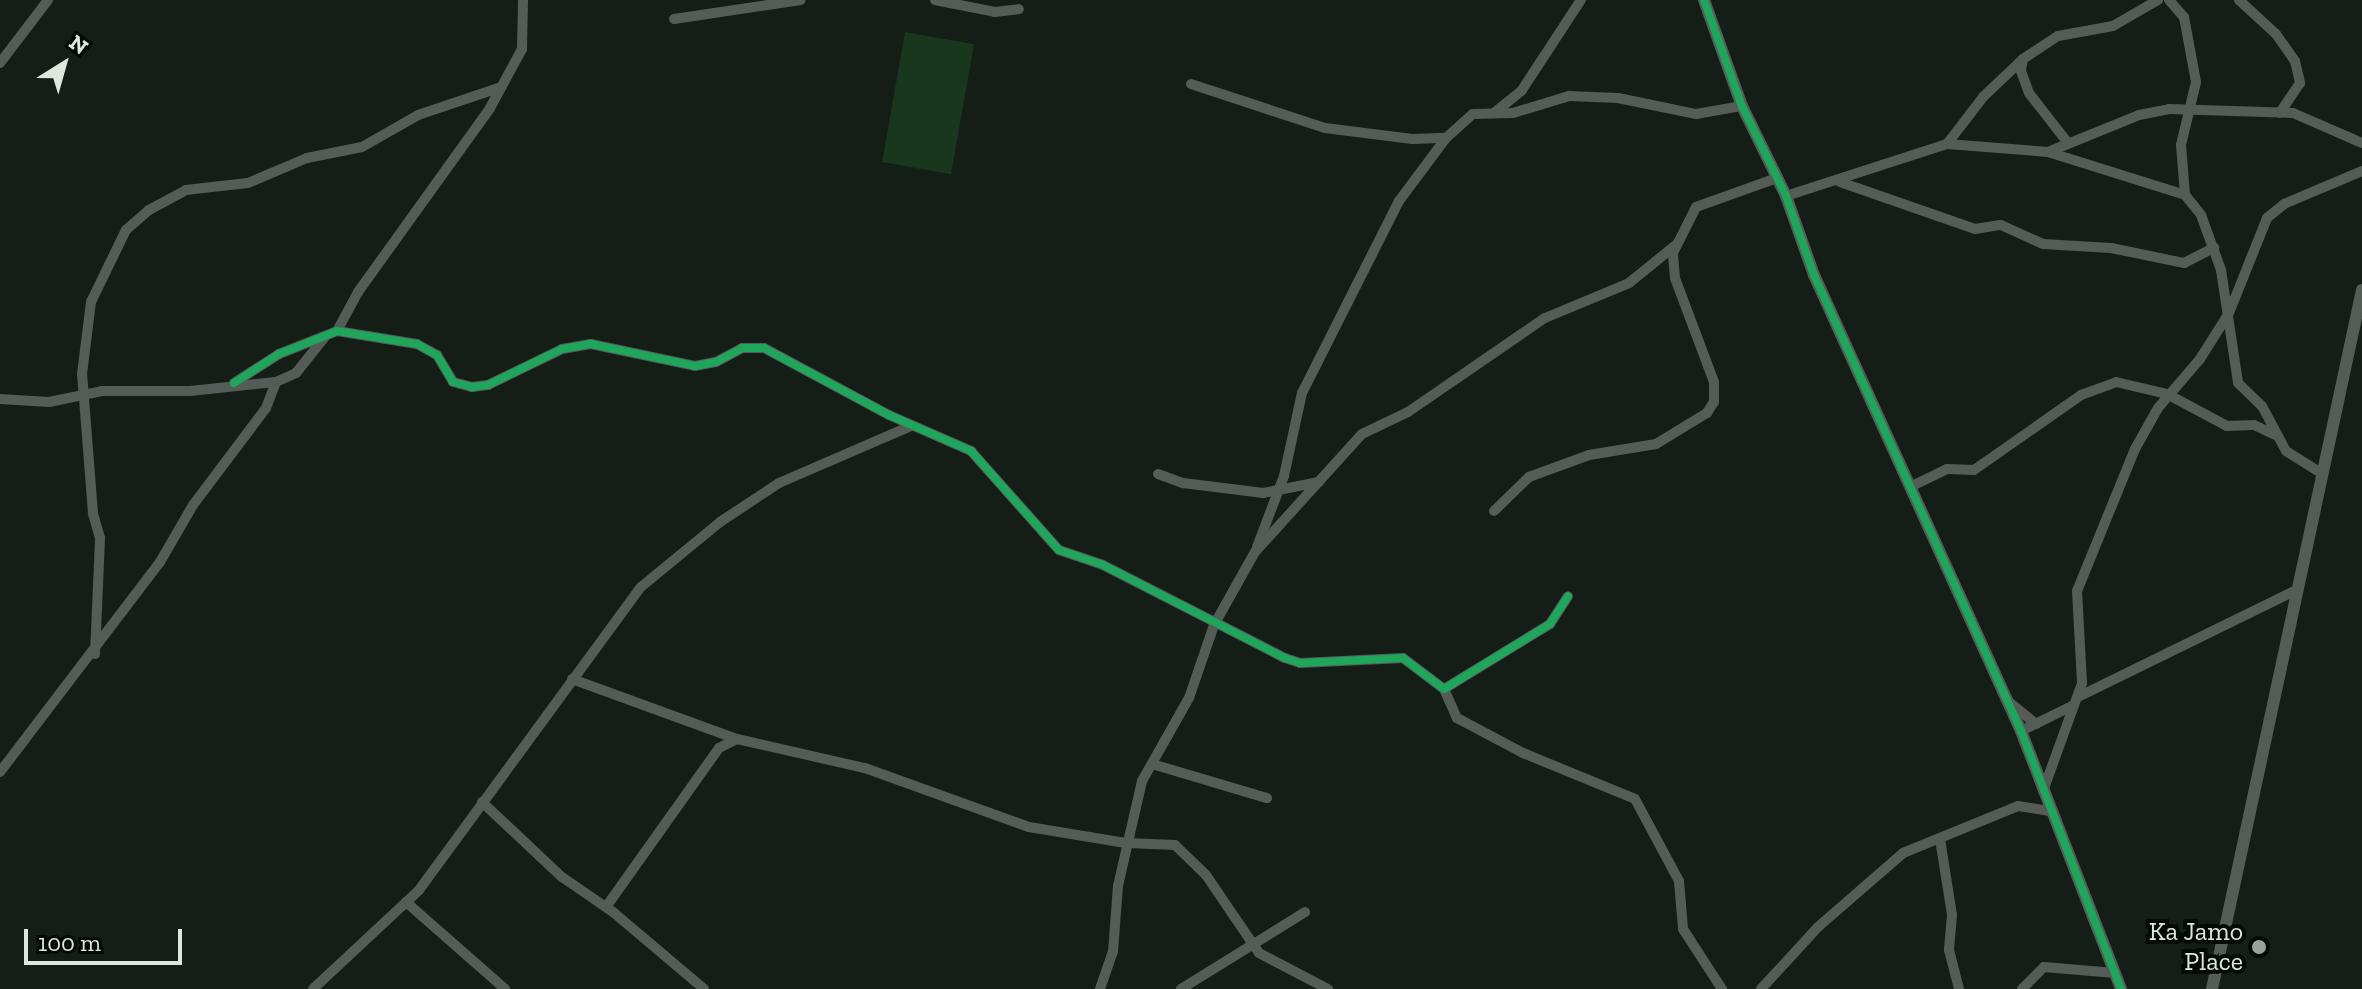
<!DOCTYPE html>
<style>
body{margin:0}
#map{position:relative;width:2362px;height:989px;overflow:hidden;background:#151e16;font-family:"Zilla Slab",serif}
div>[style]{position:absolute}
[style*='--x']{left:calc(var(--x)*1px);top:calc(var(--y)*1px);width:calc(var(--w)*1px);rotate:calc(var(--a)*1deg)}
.green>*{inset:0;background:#18371d;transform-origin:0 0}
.minor>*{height:10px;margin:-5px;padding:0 5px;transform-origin:5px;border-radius:5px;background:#555b56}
.tertiary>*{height:12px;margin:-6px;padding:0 6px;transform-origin:6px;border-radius:6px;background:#555b56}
.cycleway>*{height:8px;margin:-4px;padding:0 4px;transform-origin:4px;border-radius:4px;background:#20a55d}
.dots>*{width:22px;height:22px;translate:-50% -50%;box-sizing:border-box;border:4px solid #040a04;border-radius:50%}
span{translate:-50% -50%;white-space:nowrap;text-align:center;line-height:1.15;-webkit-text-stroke:8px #040a04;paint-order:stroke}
.poi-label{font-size:26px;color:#dde9de}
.right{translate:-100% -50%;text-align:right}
.north{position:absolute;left:24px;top:24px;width:80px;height:80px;-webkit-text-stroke:6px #040a04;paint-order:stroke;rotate:37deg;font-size:22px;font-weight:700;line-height:32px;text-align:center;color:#dde9de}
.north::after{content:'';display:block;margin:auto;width:28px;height:36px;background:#dde9de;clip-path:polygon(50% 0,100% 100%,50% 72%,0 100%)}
.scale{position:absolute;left:24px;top:929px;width:158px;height:36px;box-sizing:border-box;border:4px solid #dde9de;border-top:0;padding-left:10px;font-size:24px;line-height:28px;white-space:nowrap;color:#dde9de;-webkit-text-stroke:6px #040a04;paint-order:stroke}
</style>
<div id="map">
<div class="green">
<i style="left:905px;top:32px;width:70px;height:132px;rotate:10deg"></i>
</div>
<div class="minor">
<i style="--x:935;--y:0;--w:61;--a:11.3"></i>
<i style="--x:995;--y:12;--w:24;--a:-7"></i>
<i style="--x:2169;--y:0;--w:23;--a:49"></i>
<i style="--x:2184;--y:17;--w:66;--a:79.5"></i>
<i style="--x:2196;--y:82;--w:65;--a:103.4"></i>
<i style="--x:2181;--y:145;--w:50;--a:85.4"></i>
<i style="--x:2239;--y:0;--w:50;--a:42.6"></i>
<i style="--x:2276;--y:34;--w:33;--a:55"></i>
<i style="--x:2295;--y:61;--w:23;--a:77"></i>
<i style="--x:2300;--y:83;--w:36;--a:124"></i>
<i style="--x:674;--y:19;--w:128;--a:-8.5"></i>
<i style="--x:0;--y:63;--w:79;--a:-52.7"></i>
<i style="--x:1191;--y:84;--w:141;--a:18.2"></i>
<i style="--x:1325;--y:128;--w:88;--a:7.2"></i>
<i style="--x:1412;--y:139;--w:34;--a:-2"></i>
<i style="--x:1446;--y:138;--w:36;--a:-42"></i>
<i style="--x:1473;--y:114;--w:40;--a:-1.4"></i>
<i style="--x:1513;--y:113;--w:59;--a:-16.9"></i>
<i style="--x:1569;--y:96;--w:49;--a:2.3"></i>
<i style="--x:1618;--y:98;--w:80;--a:11.6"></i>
<i style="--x:1696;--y:114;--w:47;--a:-9.9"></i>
<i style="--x:1494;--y:113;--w:36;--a:-39"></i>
<i style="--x:1522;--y:90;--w:108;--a:-56.8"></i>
<i style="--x:2068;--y:143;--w:63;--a:-128"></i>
<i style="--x:2029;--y:93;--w:23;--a:-110"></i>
<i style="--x:2021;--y:71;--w:12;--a:-81"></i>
<i style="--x:2023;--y:59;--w:42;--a:-33.3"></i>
<i style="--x:2058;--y:36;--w:56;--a:-10.3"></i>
<i style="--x:2113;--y:26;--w:52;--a:-30"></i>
<i style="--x:1947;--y:144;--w:59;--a:-52.5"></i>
<i style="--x:1983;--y:97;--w:55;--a:-43.5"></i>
<i style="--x:2048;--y:152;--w:98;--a:-22.1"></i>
<i style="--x:2139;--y:115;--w:31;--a:-11"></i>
<i style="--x:2169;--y:109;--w:124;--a:1.8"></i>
<i style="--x:2293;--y:113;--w:75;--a:23.5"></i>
<i style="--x:1840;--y:182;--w:143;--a:19.2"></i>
<i style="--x:1975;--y:229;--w:26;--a:-9"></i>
<i style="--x:2001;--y:225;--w:46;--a:24.3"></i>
<i style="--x:2043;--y:244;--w:68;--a:3.4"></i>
<i style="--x:2111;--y:248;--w:75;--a:11.6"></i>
<i style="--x:2184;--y:263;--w:34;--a:-27"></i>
<i style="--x:1786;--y:196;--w:169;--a:-17.9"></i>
<i style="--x:1947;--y:144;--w:101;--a:4.5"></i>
<i style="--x:2048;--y:152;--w:144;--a:17.4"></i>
<i style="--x:2185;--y:195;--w:26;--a:51"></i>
<i style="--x:2201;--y:215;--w:59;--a:70"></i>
<i style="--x:2221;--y:270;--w:114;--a:81.4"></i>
<i style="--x:2238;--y:383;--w:33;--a:44"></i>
<i style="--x:2262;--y:406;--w:51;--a:61.9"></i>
<i style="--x:2286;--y:451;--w:41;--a:32.2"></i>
<i style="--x:337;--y:331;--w:44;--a:-61.7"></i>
<i style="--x:358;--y:292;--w:226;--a:-54.3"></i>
<i style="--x:490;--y:108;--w:67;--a:-61.5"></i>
<i style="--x:522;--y:49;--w:49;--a:-88.8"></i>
<i style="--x:234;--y:383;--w:54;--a:-32.8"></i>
<i style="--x:279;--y:354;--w:62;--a:-21.6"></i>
<i style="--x:337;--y:331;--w:81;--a:9.2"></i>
<i style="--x:417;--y:344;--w:23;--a:29"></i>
<i style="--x:437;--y:355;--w:31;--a:59"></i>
<i style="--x:453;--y:382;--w:20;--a:15"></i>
<i style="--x:472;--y:387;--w:16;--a:-7"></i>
<i style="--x:488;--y:385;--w:82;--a:-25.9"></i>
<i style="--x:562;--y:349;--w:29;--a:-10"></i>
<i style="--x:591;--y:344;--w:106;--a:11.9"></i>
<i style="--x:695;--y:366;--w:21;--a:-11"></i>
<i style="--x:716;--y:362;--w:30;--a:-28"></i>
<i style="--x:742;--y:348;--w:22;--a:0"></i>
<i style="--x:764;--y:348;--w:142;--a:28.2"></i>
<i style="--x:889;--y:415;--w:90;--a:23.7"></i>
<i style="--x:971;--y:451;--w:132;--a:48.4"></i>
<i style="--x:1059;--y:550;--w:46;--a:18.8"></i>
<i style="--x:1103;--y:565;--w:204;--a:27.1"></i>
<i style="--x:1285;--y:658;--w:16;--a:18"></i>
<i style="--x:1300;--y:663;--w:103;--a:-2.8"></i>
<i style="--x:1403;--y:658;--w:51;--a:37.1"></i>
<i style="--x:1444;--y:689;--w:124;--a:-31.5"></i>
<i style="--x:1550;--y:624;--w:33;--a:-57"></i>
<i style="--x:0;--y:399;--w:49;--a:3.5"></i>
<i style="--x:49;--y:402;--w:54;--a:-11.7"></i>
<i style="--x:102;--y:391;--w:88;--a:0"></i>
<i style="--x:190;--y:391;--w:86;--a:-6"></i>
<i style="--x:276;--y:382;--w:22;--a:-24"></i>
<i style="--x:296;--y:373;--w:45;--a:-51.3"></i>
<i style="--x:1158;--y:474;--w:27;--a:20"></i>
<i style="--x:1183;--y:483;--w:81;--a:7.1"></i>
<i style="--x:1263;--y:493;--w:57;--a:-11.1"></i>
<i style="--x:1912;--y:486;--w:39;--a:-26"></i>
<i style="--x:1947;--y:469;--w:27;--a:2"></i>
<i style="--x:1974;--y:470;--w:131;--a:-35"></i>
<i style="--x:2081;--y:395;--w:37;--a:-20"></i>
<i style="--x:2116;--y:382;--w:52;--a:13.2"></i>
<i style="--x:2167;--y:394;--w:68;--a:28.1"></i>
<i style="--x:2227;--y:426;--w:27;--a:-2"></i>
<i style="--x:2254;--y:425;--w:23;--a:25"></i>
<i style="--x:1494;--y:511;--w:49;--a:-44.2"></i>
<i style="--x:1529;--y:477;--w:64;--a:-20.1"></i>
<i style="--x:1589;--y:455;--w:68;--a:-9.3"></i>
<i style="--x:1656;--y:444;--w:60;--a:-31.3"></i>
<i style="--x:1707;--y:413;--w:13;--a:-58"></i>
<i style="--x:1714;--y:402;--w:20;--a:-90"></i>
<i style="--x:1714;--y:382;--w:111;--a:-110.6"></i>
<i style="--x:1675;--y:278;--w:25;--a:-95"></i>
<i style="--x:1673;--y:253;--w:51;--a:-63.4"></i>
<i style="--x:1696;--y:207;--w:86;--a:-19.7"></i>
<i style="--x:1257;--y:547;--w:76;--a:-69.2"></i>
<i style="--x:1284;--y:476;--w:85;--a:-77.8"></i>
<i style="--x:1302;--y:393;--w:215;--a:-63.2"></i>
<i style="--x:1399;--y:201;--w:79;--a:-53.3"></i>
<i style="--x:95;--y:654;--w:116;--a:-87.5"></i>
<i style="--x:100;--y:538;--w:26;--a:-106"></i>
<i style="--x:93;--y:513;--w:139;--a:-94.5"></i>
<i style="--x:82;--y:374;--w:73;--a:-82.9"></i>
<i style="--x:91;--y:302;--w:80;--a:-64.1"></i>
<i style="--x:126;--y:230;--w:30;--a:-41"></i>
<i style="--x:149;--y:210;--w:42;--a:-28.4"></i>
<i style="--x:186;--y:190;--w:62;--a:-6.4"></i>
<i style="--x:248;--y:183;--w:64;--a:-23"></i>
<i style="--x:307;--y:158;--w:56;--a:-11.3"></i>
<i style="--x:362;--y:147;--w:64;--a:-29.7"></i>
<i style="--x:418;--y:115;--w:88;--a:-18.6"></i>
<i style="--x:572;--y:679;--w:176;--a:20"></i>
<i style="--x:1444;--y:689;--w:32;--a:66"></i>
<i style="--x:1457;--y:718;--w:75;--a:27.9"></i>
<i style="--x:1523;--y:753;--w:121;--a:22.3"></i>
<i style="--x:1635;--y:799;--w:93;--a:61.8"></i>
<i style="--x:1679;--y:881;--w:48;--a:85.2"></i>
<i style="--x:1683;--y:929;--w:72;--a:57"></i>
<i style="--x:2080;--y:696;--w:241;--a:-26.1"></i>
<i style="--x:2009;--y:702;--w:35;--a:39"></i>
<i style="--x:2021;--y:731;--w:59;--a:-26.1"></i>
<i style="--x:1152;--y:764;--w:120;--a:16.5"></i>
<i style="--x:0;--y:772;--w:264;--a:-52.7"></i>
<i style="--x:160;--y:562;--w:66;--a:-59.9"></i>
<i style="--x:193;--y:505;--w:121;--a:-53"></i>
<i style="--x:266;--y:408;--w:28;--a:-69"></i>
<i style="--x:2043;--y:791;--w:115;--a:-70.1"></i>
<i style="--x:2082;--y:683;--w:92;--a:-93.1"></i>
<i style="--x:2077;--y:591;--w:153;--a:-67.8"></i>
<i style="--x:2135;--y:449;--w:47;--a:-60.7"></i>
<i style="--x:2158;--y:408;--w:65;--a:-49.4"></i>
<i style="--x:2200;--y:359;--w:54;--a:-57.8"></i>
<i style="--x:2229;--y:313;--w:102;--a:-68.2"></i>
<i style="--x:2267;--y:218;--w:22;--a:-39"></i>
<i style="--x:2284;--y:204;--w:85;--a:-22.9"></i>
<i style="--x:482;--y:802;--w:110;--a:43.2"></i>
<i style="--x:562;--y:877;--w:62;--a:34.5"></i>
<i style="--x:613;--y:912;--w:119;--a:40.2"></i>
<i style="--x:1940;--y:839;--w:77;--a:81"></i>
<i style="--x:1952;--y:915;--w:35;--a:95"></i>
<i style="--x:1949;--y:950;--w:40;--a:75.6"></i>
<i style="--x:406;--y:902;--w:132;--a:41.3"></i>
<i style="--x:606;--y:907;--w:195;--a:-54.6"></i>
<i style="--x:719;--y:748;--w:20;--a:-27"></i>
<i style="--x:737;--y:739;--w:131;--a:12.8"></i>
<i style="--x:865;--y:768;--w:174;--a:19.8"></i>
<i style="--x:1029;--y:827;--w:98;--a:9.4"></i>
<i style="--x:1126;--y:843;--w:49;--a:2.3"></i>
<i style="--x:1175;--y:845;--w:43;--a:44.1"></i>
<i style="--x:1206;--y:875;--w:94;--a:55.8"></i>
<i style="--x:1259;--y:953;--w:78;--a:27.6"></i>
<i style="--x:313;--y:989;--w:145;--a:-43"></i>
<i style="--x:419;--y:890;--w:376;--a:-53.8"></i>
<i style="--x:641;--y:587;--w:102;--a:-39.4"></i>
<i style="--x:720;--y:522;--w:71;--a:-33.5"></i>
<i style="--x:779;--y:483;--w:144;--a:-23.4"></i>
<i style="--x:1100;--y:989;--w:39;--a:-71"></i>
<i style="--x:1113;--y:952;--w:66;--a:-85.7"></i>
<i style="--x:1118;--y:886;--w:108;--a:-77.1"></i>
<i style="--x:1142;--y:781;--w:95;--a:-60.5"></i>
<i style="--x:1189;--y:698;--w:77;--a:-71.1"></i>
<i style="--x:1214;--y:625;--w:84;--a:-60.7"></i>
<i style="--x:1255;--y:552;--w:159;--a:-47.8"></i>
<i style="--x:1362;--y:434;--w:51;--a:-25.6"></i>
<i style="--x:1408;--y:412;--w:166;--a:-34.5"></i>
<i style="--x:1545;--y:318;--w:91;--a:-22.6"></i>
<i style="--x:1629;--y:283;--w:62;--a:-39.1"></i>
<i style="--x:1181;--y:989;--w:146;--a:-31.8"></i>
<i style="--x:1761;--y:989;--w:84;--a:-47.4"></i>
<i style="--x:1818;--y:927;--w:113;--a:-41"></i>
<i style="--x:1903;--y:853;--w:124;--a:-22.2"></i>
<i style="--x:2018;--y:806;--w:32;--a:9"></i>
<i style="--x:2022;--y:989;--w:31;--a:-45"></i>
<i style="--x:2044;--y:967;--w:71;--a:4.8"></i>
</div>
<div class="tertiary">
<i style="--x:1704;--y:0;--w:113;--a:70.3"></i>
<i style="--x:1742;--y:106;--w:100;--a:63.9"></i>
<i style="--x:1786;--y:196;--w:84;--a:70.5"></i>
<i style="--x:1814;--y:275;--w:501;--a:65.58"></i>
<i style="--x:2021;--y:731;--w:277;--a:68.8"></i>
<i style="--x:2212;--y:989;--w:715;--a:-77.89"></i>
</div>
<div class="cycleway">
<i style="--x:1704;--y:0;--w:113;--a:70.3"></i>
<i style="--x:1742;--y:106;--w:100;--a:63.9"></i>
<i style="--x:1786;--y:196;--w:84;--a:70.5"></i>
<i style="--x:1814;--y:275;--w:501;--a:65.58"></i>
<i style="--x:2021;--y:731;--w:277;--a:68.8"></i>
<i style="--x:234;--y:383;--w:54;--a:-32.8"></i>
<i style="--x:279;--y:354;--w:62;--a:-21.6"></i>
<i style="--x:337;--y:331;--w:81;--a:9.2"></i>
<i style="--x:417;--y:344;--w:23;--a:29"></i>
<i style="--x:437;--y:355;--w:31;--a:59"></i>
<i style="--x:453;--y:382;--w:20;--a:15"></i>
<i style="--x:472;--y:387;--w:16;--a:-7"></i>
<i style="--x:488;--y:385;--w:82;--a:-25.9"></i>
<i style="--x:562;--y:349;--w:29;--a:-10"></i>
<i style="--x:591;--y:344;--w:106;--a:11.9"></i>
<i style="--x:695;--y:366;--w:21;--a:-11"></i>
<i style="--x:716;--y:362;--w:30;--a:-28"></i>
<i style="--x:742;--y:348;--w:22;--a:0"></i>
<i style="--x:764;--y:348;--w:142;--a:28.2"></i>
<i style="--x:889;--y:415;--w:90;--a:23.7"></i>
<i style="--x:971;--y:451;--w:132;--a:48.4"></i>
<i style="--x:1059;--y:550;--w:46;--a:18.8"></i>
<i style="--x:1103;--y:565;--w:204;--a:27.1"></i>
<i style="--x:1285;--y:658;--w:16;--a:18"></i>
<i style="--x:1300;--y:663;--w:103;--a:-2.8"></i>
<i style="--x:1403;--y:658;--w:51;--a:37.1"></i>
<i style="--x:1444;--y:689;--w:124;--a:-31.5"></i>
<i style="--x:1550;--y:624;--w:33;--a:-57"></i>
</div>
<div class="dots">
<i style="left:2259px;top:947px;background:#97a298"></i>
</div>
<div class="poi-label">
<span class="right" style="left:2243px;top:947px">Ka Jamo<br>Place</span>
</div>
<div class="north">N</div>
<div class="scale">100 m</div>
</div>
